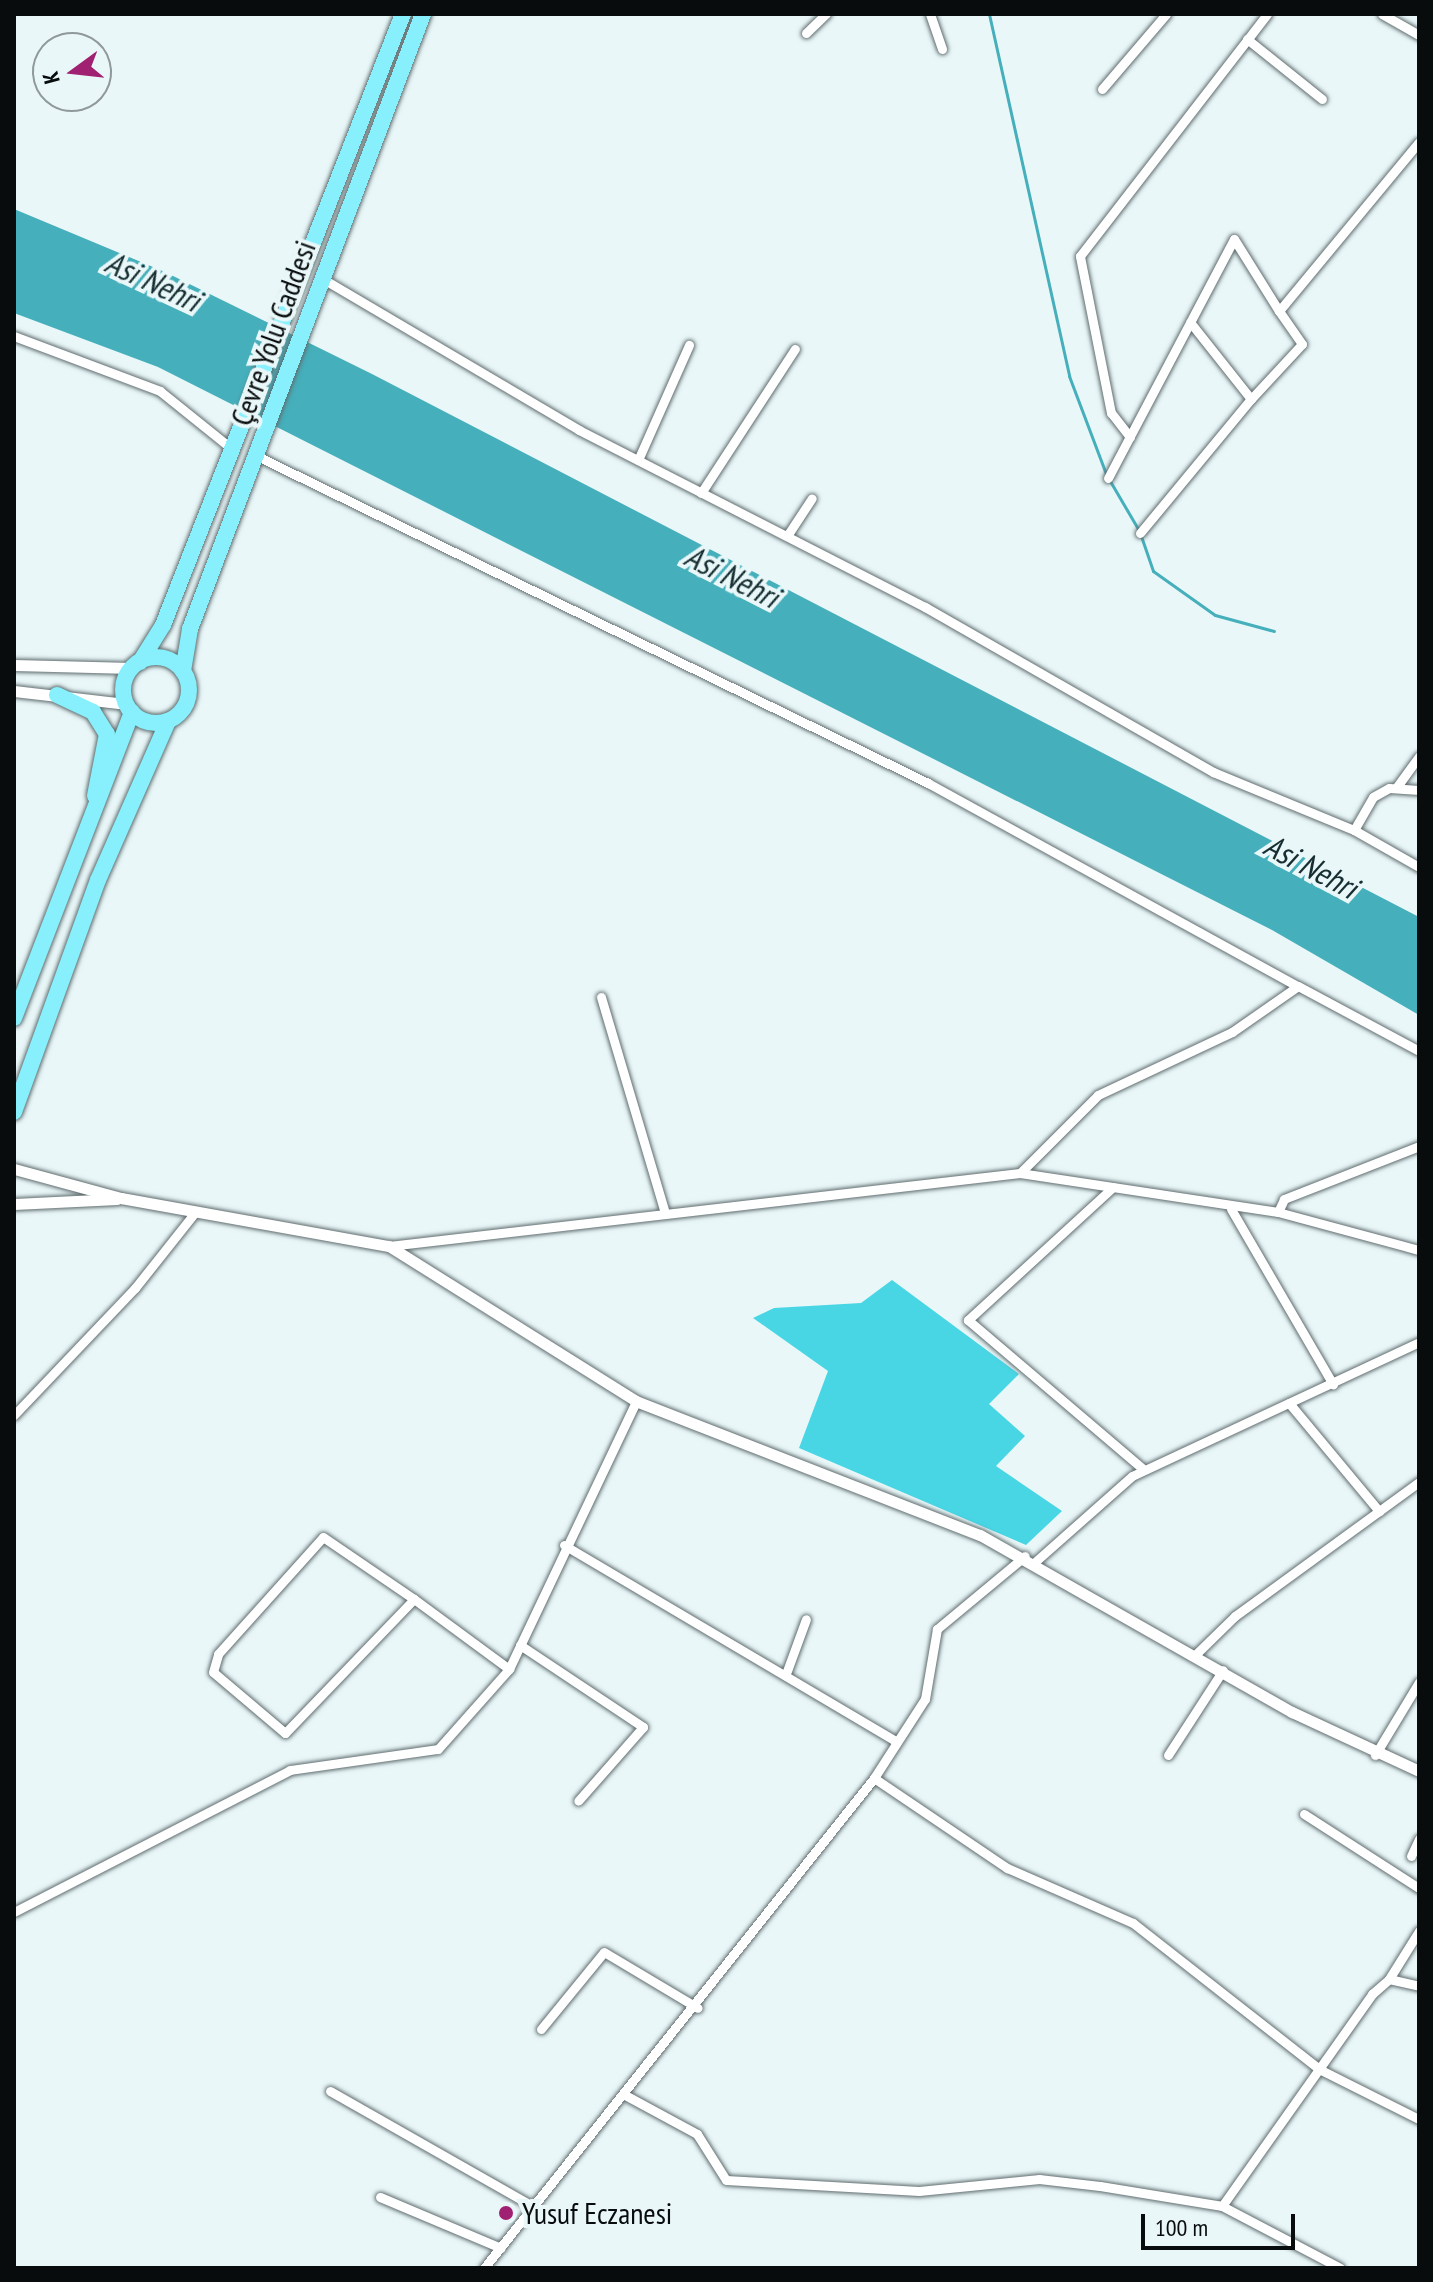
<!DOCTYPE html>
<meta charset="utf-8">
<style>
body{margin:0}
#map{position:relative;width:1433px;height:2282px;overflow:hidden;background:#e9f7f9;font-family:"PT Sans Narrow",sans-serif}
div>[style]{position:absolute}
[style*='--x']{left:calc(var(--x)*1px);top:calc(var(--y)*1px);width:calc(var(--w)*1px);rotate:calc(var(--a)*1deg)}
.green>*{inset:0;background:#48d6e5}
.water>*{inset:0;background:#45afbb}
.stream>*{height:3px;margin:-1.5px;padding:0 1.5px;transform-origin:1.5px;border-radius:1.5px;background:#45afbb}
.roads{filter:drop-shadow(0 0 2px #606c6e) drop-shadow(0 0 2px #606c6e)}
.minor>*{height:9px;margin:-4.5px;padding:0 4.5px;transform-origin:4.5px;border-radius:4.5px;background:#fff}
.tertiary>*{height:11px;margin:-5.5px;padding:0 5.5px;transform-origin:5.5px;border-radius:5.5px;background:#fff}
.trunk>*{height:16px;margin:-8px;padding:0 8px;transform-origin:8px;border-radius:8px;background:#87f0fc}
.trunk>.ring{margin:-8px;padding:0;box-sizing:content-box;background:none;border:16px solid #87f0fc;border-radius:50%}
.dots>*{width:22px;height:22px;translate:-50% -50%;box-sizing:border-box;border:4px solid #e9f7f9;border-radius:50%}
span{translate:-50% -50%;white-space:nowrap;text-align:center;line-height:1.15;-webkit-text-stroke:8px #e9f7f9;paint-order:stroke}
.street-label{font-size:30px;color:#080c0d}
.poi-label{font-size:30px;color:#080c0d}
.left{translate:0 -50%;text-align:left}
.water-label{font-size:32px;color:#162e31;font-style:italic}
.frame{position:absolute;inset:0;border:16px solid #080c0d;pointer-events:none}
.north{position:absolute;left:32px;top:32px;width:80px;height:80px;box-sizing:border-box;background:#e9f7f9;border:2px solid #8f999b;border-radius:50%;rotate:255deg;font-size:22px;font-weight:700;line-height:32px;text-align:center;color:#080c0d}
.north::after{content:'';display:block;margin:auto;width:28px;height:36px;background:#a02071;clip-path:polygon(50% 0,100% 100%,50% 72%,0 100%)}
.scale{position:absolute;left:1141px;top:2214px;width:154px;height:36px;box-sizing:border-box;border:4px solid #080c0d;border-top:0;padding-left:10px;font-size:24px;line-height:28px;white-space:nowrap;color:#080c0d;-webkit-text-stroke:6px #e9f7f9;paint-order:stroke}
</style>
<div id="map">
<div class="green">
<i style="clip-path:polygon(892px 1280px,1019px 1374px,989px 1404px,1025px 1436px,996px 1466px,1062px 1511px,1026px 1545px,799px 1448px,828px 1371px,753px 1318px,774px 1308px,861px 1303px)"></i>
</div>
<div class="water">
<i style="clip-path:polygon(14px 209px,165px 272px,372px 374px,1419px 917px,1419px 1015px,1272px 930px,158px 367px,14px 313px)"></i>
</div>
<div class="stream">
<i style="--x:989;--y:14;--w:371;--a:77.5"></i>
<i style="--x:1069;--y:376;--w:105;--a:69.3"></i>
<i style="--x:1110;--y:481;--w:56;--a:59.7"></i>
<i style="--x:1141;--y:536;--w:37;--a:71"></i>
<i style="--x:1153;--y:571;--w:76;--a:35.4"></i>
<i style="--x:1215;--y:615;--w:61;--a:15.2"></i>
</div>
<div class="roads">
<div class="minor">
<i style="--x:930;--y:14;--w:37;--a:71"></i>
<i style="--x:1382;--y:14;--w:43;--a:29.6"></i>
<i style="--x:806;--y:33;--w:28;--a:-44"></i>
<i style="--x:1247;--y:39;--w:96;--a:38.7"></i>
<i style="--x:1102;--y:89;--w:99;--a:-49.5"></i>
<i style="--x:323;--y:279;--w:297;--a:30.5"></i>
<i style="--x:579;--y:430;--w:389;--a:27.1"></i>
<i style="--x:925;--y:607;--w:332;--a:29.8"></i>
<i style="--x:1213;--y:772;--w:152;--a:22.4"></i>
<i style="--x:14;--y:336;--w:156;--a:20.6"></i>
<i style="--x:160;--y:391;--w:92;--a:38.9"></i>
<i style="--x:1251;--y:399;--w:75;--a:-47.2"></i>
<i style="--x:1302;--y:344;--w:40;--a:-124.9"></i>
<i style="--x:1130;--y:437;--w:31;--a:-128"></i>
<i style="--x:1111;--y:413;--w:160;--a:-101.2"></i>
<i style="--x:1080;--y:256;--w:306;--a:-52.3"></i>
<i style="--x:259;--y:457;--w:744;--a:25.98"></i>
<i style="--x:928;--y:783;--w:422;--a:28.8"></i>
<i style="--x:638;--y:460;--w:126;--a:-66.1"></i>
<i style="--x:1108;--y:478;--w:270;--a:-62.2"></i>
<i style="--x:1234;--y:239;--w:85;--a:58"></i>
<i style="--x:1279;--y:311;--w:219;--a:-50.4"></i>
<i style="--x:701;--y:493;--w:172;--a:-56.9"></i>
<i style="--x:1140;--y:533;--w:174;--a:-50.4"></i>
<i style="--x:1251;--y:399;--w:98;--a:-128.4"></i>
<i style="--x:787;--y:536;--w:45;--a:-56.7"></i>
<i style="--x:1396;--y:788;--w:39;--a:-54"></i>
<i style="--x:1419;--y:790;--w:30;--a:-176"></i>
<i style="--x:1389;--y:788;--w:18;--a:151"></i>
<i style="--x:1373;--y:797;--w:38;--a:120"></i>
<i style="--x:1354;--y:830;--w:75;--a:29.6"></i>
<i style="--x:601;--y:997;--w:225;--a:73.5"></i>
<i style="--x:1020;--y:1173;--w:110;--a:-45"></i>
<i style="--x:1098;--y:1095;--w:148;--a:-25.2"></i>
<i style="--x:1232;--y:1032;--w:80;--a:-34.9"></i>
<i style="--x:1298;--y:986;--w:137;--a:28.2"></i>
<i style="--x:1113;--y:1187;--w:197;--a:137.5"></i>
<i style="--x:968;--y:1320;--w:231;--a:40.4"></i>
<i style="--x:1231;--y:1209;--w:203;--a:59.8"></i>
<i style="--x:1278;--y:1212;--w:14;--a:-65"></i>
<i style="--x:1284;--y:1199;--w:145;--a:-21.4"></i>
<i style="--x:389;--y:1246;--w:635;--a:-6.6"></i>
<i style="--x:1020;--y:1173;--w:261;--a:8.6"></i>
<i style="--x:1278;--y:1212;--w:146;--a:15.1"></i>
<i style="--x:1289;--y:1403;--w:141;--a:50.2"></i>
<i style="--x:14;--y:1415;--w:175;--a:-46.4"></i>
<i style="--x:135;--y:1288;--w:98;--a:-51.6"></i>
<i style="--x:564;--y:1545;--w:385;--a:30.6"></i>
<i style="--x:1036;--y:1561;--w:128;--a:-41.5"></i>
<i style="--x:1132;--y:1476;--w:317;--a:-25"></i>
<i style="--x:414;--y:1599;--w:186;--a:133.9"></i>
<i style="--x:285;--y:1733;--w:94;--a:-139.7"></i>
<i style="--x:213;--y:1672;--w:19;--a:-74"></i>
<i style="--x:218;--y:1654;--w:157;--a:-48.1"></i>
<i style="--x:323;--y:1537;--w:110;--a:34.3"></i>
<i style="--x:414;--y:1599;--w:118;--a:36.4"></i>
<i style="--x:509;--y:1669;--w:297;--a:-64.6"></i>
<i style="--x:520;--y:1645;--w:148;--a:33.7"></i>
<i style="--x:643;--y:1727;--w:98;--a:131.3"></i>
<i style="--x:1195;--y:1655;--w:56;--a:-44.3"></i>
<i style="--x:1235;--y:1616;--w:228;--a:-36.1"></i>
<i style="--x:787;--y:1671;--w:55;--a:-69.9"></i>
<i style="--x:1168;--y:1755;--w:101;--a:-57.1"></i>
<i style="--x:1375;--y:1755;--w:85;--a:-58.9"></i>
<i style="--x:874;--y:1778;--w:161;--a:34.1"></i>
<i style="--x:1007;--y:1868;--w:137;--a:23.6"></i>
<i style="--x:1133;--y:1923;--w:236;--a:38.1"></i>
<i style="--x:1319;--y:2069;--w:112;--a:26.6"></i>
<i style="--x:1304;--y:1814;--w:137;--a:32.8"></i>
<i style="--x:1411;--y:1856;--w:19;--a:-65"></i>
<i style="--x:14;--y:1912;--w:310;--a:-27.2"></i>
<i style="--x:290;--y:1770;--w:149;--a:-8.1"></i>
<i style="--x:438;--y:1749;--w:107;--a:-48.4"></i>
<i style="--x:1389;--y:1979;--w:57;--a:-58"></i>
<i style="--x:541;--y:2029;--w:99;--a:-50.7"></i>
<i style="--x:604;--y:1952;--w:109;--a:30.8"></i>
<i style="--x:330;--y:2091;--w:235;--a:29.6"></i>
<i style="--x:625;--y:2095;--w:82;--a:28.4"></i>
<i style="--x:697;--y:2134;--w:54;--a:57.8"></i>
<i style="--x:726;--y:2180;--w:193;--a:3.3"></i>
<i style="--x:919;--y:2191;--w:121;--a:-5.7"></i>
<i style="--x:1039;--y:2179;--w:61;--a:6.5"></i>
<i style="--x:1100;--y:2186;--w:124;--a:9.3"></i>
<i style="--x:1222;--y:2206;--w:133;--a:27.7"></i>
<i style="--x:380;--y:2197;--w:131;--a:22.9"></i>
<i style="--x:1222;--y:2206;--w:260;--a:-54.7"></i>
<i style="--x:1372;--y:1994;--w:23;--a:-41"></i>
<i style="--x:1389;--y:1979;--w:31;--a:13"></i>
<i style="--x:484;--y:2268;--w:626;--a:-51.48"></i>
<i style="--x:874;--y:1778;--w:94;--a:-57.2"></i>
<i style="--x:925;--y:1699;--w:71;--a:-80.3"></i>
<i style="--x:937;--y:1629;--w:114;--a:-39.7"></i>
</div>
<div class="tertiary">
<i style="--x:14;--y:665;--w:118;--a:1.5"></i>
<i style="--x:14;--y:691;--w:114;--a:6.6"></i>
<i style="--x:14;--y:1169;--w:111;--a:15.2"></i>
<i style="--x:121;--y:1198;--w:272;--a:10.2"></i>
<i style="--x:389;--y:1246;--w:292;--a:32.1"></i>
<i style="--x:636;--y:1401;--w:369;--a:21.3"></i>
<i style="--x:980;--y:1535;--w:359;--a:29.6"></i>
<i style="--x:1292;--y:1712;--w:140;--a:24.9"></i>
<i style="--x:14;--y:1204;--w:103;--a:-2.8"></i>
</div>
<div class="trunk">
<i class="ring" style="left:123px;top:657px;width:50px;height:50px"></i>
<i style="--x:140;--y:662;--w:44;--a:-58.1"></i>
<i style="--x:163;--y:625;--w:656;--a:-68.56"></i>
<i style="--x:183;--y:671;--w:43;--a:-80.5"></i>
<i style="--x:190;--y:629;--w:658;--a:-69.25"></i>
<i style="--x:57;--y:695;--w:40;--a:25"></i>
<i style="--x:93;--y:712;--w:26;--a:58"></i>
<i style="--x:107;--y:734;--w:63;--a:101"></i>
<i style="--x:14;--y:1018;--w:328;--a:-68.9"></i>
<i style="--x:14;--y:1112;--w:247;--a:-70.1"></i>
<i style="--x:98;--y:880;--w:174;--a:-66.2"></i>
</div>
</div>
<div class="dots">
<i style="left:506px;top:2213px;background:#a02071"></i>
</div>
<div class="street-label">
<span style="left:273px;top:333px;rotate:-70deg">Çevre Yolu Caddesi</span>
</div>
<div class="poi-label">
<span class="left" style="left:522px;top:2213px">Yusuf Eczanesi</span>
</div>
<div class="water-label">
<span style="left:153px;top:281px;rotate:25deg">Asi Nehri</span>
<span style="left:732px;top:576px;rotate:27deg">Asi Nehri</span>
<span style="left:1311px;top:866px;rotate:28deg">Asi Nehri</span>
</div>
<div class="frame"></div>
<div class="north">K</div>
<div class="scale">100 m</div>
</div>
